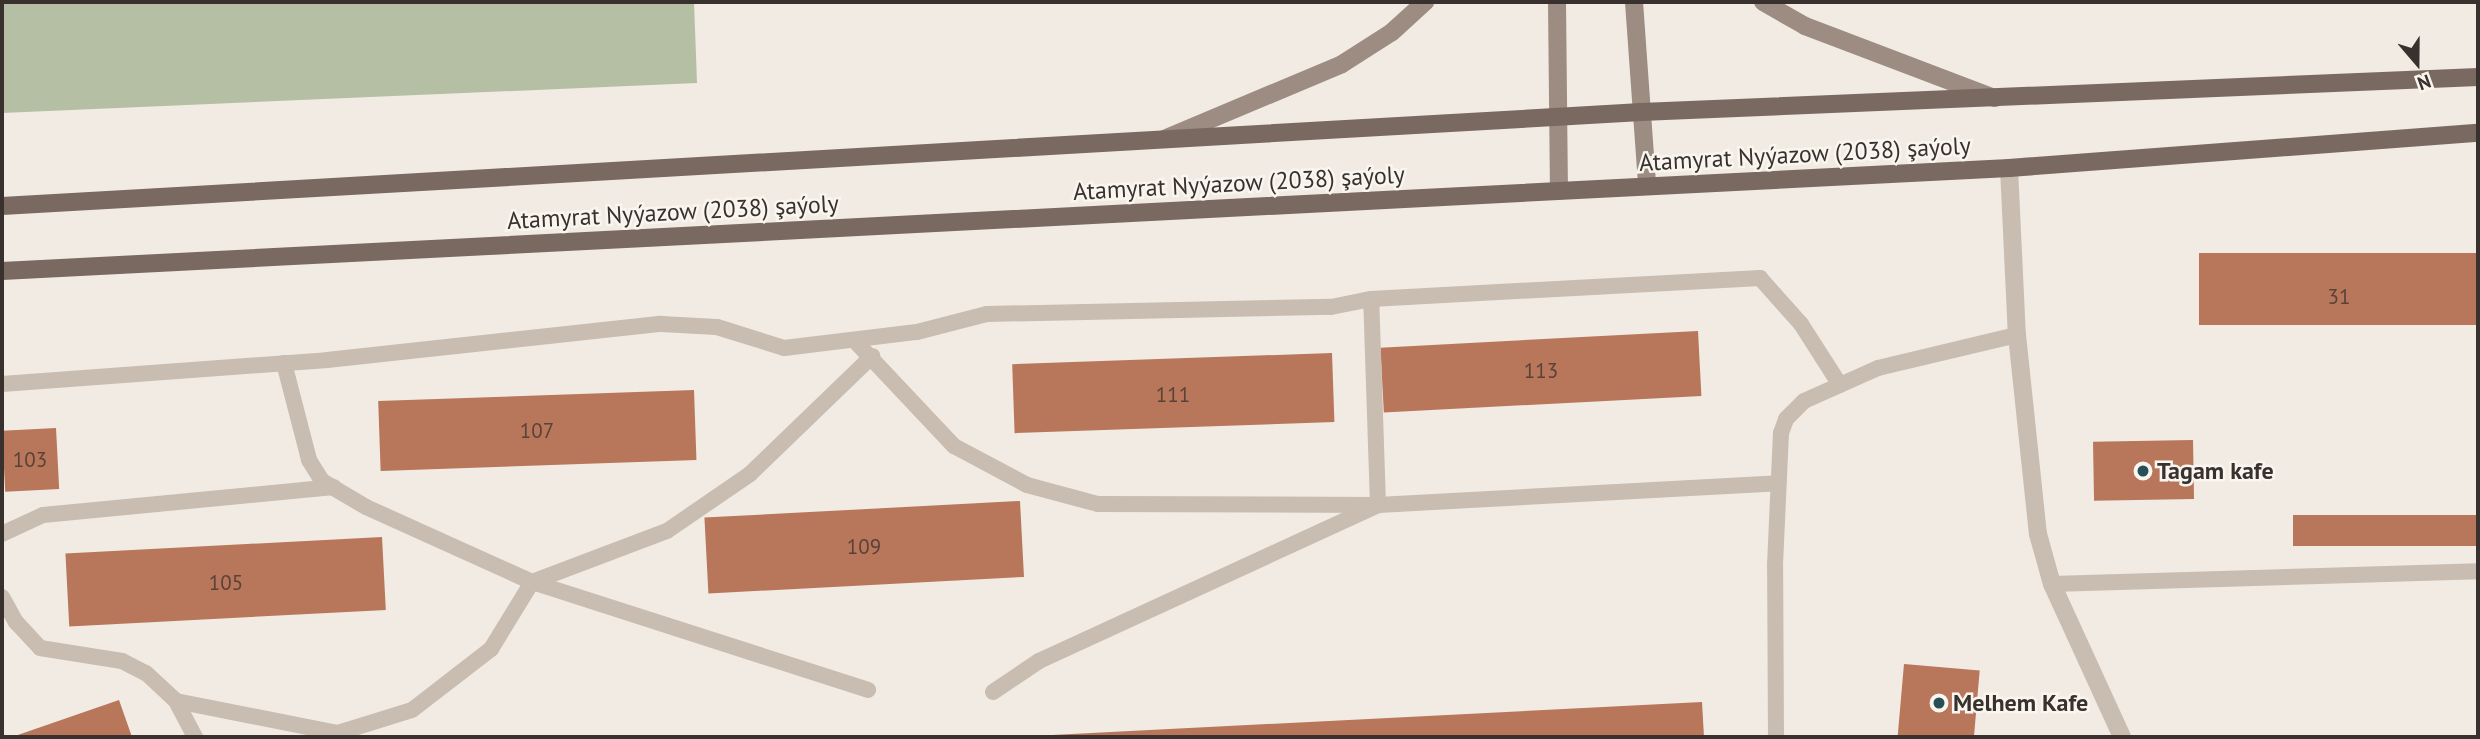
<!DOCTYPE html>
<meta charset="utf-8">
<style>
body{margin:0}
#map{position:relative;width:2480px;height:739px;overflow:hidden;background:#f1ebe3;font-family:"PT Sans",sans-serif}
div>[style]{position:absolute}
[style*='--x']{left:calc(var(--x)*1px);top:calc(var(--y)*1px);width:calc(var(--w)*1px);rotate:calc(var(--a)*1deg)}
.green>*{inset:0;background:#b5bfa4}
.building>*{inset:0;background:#b8765a;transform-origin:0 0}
.service>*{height:16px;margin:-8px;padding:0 8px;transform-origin:8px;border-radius:8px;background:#c9bcb0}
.minor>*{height:18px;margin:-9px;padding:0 9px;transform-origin:9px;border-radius:9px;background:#c9bcb0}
.secondary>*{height:18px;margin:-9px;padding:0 9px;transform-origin:9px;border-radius:9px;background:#9c8c81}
.primary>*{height:18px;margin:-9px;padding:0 9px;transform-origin:9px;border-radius:9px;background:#796960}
.dots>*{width:19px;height:19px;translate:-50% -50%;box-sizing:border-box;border:4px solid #f9f5ef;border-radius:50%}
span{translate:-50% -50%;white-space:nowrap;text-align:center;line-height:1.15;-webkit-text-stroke:5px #f9f5ef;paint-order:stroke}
.number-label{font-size:21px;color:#594238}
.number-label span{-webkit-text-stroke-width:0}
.street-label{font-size:24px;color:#39312d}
.poi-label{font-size:24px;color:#39312d;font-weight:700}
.left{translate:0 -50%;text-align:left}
.frame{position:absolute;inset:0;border:4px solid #39312d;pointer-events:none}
.north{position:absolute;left:2382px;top:28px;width:70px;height:70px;-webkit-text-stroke:5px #f9f5ef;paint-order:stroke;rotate:160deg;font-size:19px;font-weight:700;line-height:28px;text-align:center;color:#39312d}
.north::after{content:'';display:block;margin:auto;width:24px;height:32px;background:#39312d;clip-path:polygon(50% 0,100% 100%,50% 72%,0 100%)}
</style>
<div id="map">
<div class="green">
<i style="clip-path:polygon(2px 2px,694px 2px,697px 83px,2px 113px)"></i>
</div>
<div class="building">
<i style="left:2478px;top:253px;width:72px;height:279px;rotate:90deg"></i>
<i style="left:1698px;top:331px;width:65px;height:318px;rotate:87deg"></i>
<i style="left:1332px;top:353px;width:69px;height:320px;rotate:88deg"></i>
<i style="left:694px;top:390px;width:70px;height:316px;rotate:88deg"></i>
<i style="left:56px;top:428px;width:61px;height:54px;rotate:87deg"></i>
<i style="left:2193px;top:440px;width:59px;height:100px;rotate:89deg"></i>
<i style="left:1020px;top:501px;width:76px;height:316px;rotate:87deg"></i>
<i style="left:2478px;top:515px;width:31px;height:185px;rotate:90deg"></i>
<i style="left:382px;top:537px;width:73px;height:317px;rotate:87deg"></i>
<i style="left:1904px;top:664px;width:76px;height:73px;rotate:5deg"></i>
<i style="clip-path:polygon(119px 700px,132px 737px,12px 737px)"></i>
<i style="clip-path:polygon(1702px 702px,1704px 737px,1052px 737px,1052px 735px)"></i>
</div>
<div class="service">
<i style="--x:854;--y:340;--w:146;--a:46.7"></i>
<i style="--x:954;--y:446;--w:83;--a:28.1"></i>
<i style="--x:1027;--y:485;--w:73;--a:15"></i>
<i style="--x:1098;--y:504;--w:280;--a:0.2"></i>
<i style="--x:1378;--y:505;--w:401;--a:-3.1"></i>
<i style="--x:284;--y:363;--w:100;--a:75.5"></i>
<i style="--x:309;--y:460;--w:25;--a:58"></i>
<i style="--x:322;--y:481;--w:51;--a:30.6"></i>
<i style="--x:366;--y:507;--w:182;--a:24.3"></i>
<i style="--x:532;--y:582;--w:353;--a:17.8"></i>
<i style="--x:2;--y:384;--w:326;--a:-4.2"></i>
<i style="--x:327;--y:360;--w:336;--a:-6.2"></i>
<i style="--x:661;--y:324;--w:56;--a:3.1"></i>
<i style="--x:717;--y:327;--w:70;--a:17.4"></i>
<i style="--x:784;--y:348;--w:134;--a:-6.9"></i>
<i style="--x:917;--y:332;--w:72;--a:-14.4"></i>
<i style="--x:987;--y:314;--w:344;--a:-1.2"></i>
<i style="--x:1331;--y:307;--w:41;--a:-11.3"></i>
<i style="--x:1371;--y:299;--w:390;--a:-3.1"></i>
<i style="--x:1760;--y:278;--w:62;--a:48.3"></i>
<i style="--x:1801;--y:324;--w:72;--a:57.4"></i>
<i style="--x:2;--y:534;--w:45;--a:-24.9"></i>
<i style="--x:43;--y:515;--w:292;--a:-5.5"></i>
<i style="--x:2052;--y:584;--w:426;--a:-1.7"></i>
<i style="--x:2;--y:597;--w:29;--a:61"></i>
<i style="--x:16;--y:622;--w:35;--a:47"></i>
<i style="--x:40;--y:648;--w:83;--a:9"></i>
<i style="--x:122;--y:661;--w:27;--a:27"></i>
<i style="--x:146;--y:673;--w:41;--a:43"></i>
<i style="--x:176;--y:701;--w:41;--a:62.2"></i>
<i style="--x:993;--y:692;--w:55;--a:-34"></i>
<i style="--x:1039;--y:661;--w:373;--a:-24.7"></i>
<i style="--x:1378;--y:505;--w:206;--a:-91.9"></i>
<i style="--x:176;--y:701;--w:165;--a:11.2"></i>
<i style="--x:338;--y:733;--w:77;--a:-17.3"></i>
<i style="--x:412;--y:710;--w:100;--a:-37.7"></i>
<i style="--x:491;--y:649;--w:79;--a:-58.5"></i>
<i style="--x:532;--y:582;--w:144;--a:-20.7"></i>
<i style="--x:667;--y:531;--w:101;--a:-34.5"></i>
<i style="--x:750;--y:474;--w:170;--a:-44"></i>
<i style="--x:1776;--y:737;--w:172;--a:-90.3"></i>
<i style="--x:1775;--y:565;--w:132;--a:-87.4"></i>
<i style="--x:1781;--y:433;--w:15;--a:-70"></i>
<i style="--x:1786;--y:419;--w:25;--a:-45"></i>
<i style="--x:1804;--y:401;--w:81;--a:-24"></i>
<i style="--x:1878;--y:368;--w:143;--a:-13.4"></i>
</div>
<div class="minor">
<i style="--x:2009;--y:168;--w:167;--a:87.3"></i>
<i style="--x:2017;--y:335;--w:200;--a:84"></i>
<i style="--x:2038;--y:534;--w:52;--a:74.4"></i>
<i style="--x:2052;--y:584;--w:168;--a:65.4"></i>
</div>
<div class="secondary">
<i style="--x:1557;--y:2;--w:189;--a:89.4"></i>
<i style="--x:1634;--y:2;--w:183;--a:85.9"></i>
<i style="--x:1763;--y:2;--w:48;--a:29.7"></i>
<i style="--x:1805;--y:26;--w:203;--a:20.8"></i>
<i style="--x:1164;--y:139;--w:193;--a:-22.8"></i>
<i style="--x:1342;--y:64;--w:59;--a:-32.6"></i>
<i style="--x:1392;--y:32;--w:45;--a:-42.3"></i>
</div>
<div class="primary">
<i style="--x:2;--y:206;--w:1642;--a:-3.28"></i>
<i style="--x:1641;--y:112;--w:838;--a:-2.39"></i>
<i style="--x:2;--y:271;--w:2010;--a:-2.94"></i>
<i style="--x:2009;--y:168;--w:470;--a:-4.3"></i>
</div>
<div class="dots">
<i style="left:2143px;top:471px;background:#275056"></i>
<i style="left:1939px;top:703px;background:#275056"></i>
</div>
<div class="number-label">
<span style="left:2339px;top:297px">31</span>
<span style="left:1541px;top:371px">113</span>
<span style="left:1173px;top:395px">111</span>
<span style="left:537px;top:431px">107</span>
<span style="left:30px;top:460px">103</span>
<span style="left:864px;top:547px">109</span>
<span style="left:226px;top:583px">105</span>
</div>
<div class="street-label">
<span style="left:1805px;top:154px;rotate:-3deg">Atamyrat Nyýazow (2038) şaýoly</span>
<span style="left:1239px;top:183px;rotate:-3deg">Atamyrat Nyýazow (2038) şaýoly</span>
<span style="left:673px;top:212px;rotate:-3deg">Atamyrat Nyýazow (2038) şaýoly</span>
</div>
<div class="poi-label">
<span class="left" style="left:2157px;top:471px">Tagam kafe</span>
<span class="left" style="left:1953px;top:703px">Melhem Kafe</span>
</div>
<div class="frame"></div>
<div class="north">N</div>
</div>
